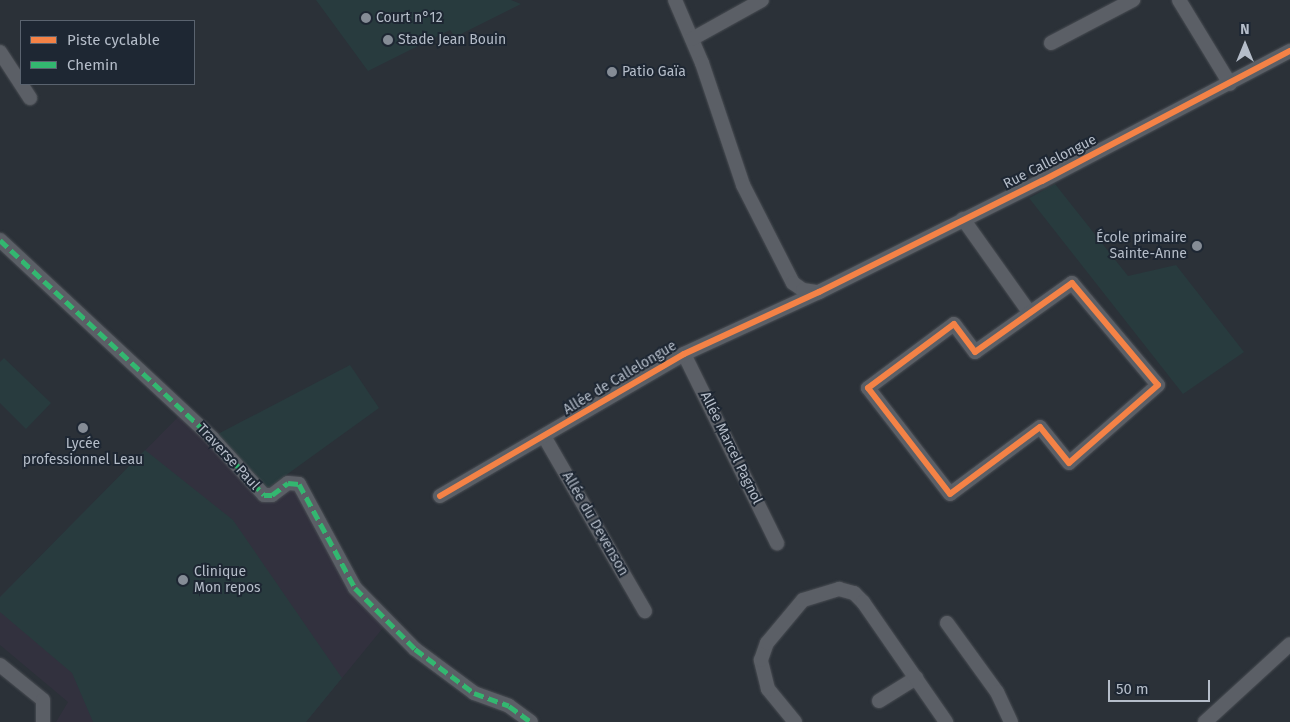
<!DOCTYPE html>
<meta charset="utf-8">
<style>
body{margin:0}
#map{position:relative;width:1290px;height:722px;overflow:hidden;background:#2b3138;font-family:"Fira Sans",sans-serif}
div>[style]{position:absolute}
[style*='--x']{left:calc(var(--x)*1px);top:calc(var(--y)*1px);width:calc(var(--w)*1px);rotate:calc(var(--a)*1deg)}
.medical>*{inset:0;background:#32313e}
.green>*{inset:0;background:#283b3e}
.roads{filter:drop-shadow(0 0 1px #494d53) drop-shadow(0 0 1px #494d53)}
.minor>*{height:14px;margin:-7px;padding:0 7px;transform-origin:7px;border-radius:7px;background:#5b5f66}
.quiet>*{height:5px;margin-top:-2.5px;transform-origin:0;background:repeating-linear-gradient(90deg,#33b770 0 10px,transparent 0 15px)}
.cycleway>*{height:6px;margin:-3px;padding:0 3px;transform-origin:3px;border-radius:3px;background:#f48246}
.dots>*{width:14px;height:14px;translate:-50% -50%;box-sizing:border-box;border:2px solid #1e2733;border-radius:50%}
span{translate:-50% -50%;white-space:nowrap;text-align:center;line-height:1.15;-webkit-text-stroke:4px #1e2733;paint-order:stroke}
.poi-label{font-size:14px;color:#b5bdc9}
.left{translate:0 -50%;text-align:left}
.right{translate:-100% -50%;text-align:right}
.street-label{font-size:14px;color:#b5bdc9}
.legend{position:absolute;left:20px;top:20px;width:175px;height:65px;box-sizing:border-box;background:#1e2733;border:1px solid #5a636f;margin:0;padding:6px 9px;list-style:none;font-size:15px;color:#b5bdc9}
.legend li{display:flex;align-items:center;gap:10px;height:25px}
.legend b{width:25px;border:1px solid #5a636f}
.north{position:absolute;left:1220px;top:20px;width:50px;height:50px;-webkit-text-stroke:4px #1e2733;paint-order:stroke;rotate:0deg;font-size:14px;font-weight:700;line-height:20px;text-align:center;color:#b5bdc9}
.north::after{content:'';display:block;margin:auto;width:18px;height:22px;background:#b5bdc9;clip-path:polygon(50% 0,100% 100%,50% 72%,0 100%)}
.scale{position:absolute;left:1108px;top:680px;width:102px;height:22px;box-sizing:border-box;border:2px solid #b5bdc9;border-top:0;padding-left:6px;font-size:15px;line-height:18px;white-space:nowrap;color:#b5bdc9;-webkit-text-stroke:4px #1e2733;paint-order:stroke}
</style>
<div id="map">
<div class="medical">
<i style="clip-path:polygon(182px 413px,262px 497px,293px 485px,356px 594px,387px 623px,306px 722px,56px 722px,68px 702px,0 645px,0 597px)"></i>
</div>
<div class="green">
<i style="clip-path:polygon(316px 0,511px 0,521px 4px,455px 37px,450px 30px,368px 71px)"></i>
<i style="clip-path:polygon(1055px 184px,1128px 276px,1176px 265px,1244px 352px,1183px 394px,1029px 198px)"></i>
<i style="clip-path:polygon(4px 358px,51px 403px,26px 429px,0 403px,0 362px)"></i>
<i style="clip-path:polygon(350px 365px,379px 408px,264px 491px,216px 435px)"></i>
<i style="clip-path:polygon(145px 450px,233px 520px,342px 678px,306px 722px,93px 722px,72px 673px,0 612px,0 597px)"></i>
</div>
<div class="roads">
<div class="minor">
<i style="--x:675;--y:0;--w:69;--a:66.8"></i>
<i style="--x:702;--y:63;--w:129;--a:71.4"></i>
<i style="--x:743;--y:185;--w:110;--a:63"></i>
<i style="--x:793;--y:283;--w:12;--a:35"></i>
<i style="--x:803;--y:290;--w:15;--a:8"></i>
<i style="--x:1179;--y:0;--w:98;--a:58.7"></i>
<i style="--x:692;--y:39;--w:80;--a:-29.1"></i>
<i style="--x:1051;--y:43;--w:93;--a:-27.7"></i>
<i style="--x:0;--y:52;--w:55;--a:56.9"></i>
<i style="--x:963;--y:219;--w:114;--a:54.6"></i>
<i style="--x:0;--y:240;--w:290;--a:43"></i>
<i style="--x:212;--y:438;--w:77;--a:47.6"></i>
<i style="--x:264;--y:495;--w:8;--a:0"></i>
<i style="--x:272;--y:495;--w:20;--a:-37"></i>
<i style="--x:288;--y:483;--w:11;--a:5"></i>
<i style="--x:299;--y:484;--w:118;--a:61.7"></i>
<i style="--x:355;--y:588;--w:86;--a:45.5"></i>
<i style="--x:415;--y:649;--w:74;--a:36.7"></i>
<i style="--x:474;--y:693;--w:37;--a:20"></i>
<i style="--x:509;--y:706;--w:27;--a:36"></i>
<i style="--x:1072;--y:283;--w:133;--a:49.9"></i>
<i style="--x:1158;--y:385;--w:118;--a:138.8"></i>
<i style="--x:1069;--y:463;--w:46;--a:-128.9"></i>
<i style="--x:1040;--y:427;--w:112;--a:143.3"></i>
<i style="--x:950;--y:494;--w:134;--a:-127.7"></i>
<i style="--x:868;--y:388;--w:107;--a:-36.7"></i>
<i style="--x:954;--y:324;--w:35;--a:53"></i>
<i style="--x:975;--y:352;--w:119;--a:-35.4"></i>
<i style="--x:684;--y:354;--w:211;--a:63.8"></i>
<i style="--x:545;--y:438;--w:200;--a:60"></i>
<i style="--x:440;--y:496;--w:282;--a:-30.2"></i>
<i style="--x:684;--y:354;--w:149;--a:-24.7"></i>
<i style="--x:819;--y:292;--w:249;--a:-26.5"></i>
<i style="--x:1042;--y:181;--w:280;--a:-27.7"></i>
<i style="--x:947;--y:623;--w:85;--a:54.1"></i>
<i style="--x:997;--y:692;--w:33;--a:65"></i>
<i style="--x:0;--y:665;--w:55;--a:39.1"></i>
<i style="--x:43;--y:700;--w:22;--a:90"></i>
<i style="--x:879;--y:701;--w:44;--a:-31.9"></i>
<i style="--x:795;--y:722;--w:43;--a:-129.3"></i>
<i style="--x:768;--y:689;--w:30;--a:-104"></i>
<i style="--x:761;--y:660;--w:18;--a:-71"></i>
<i style="--x:767;--y:643;--w:56;--a:-50.1"></i>
<i style="--x:803;--y:600;--w:38;--a:-17"></i>
<i style="--x:839;--y:589;--w:16;--a:15"></i>
<i style="--x:854;--y:593;--w:13;--a:45"></i>
<i style="--x:863;--y:602;--w:146;--a:55.3"></i>
<i style="--x:1205;--y:722;--w:115;--a:-42.5"></i>
</div>
</div>
<div class="quiet">
<i style="--x:0;--y:240;--w:290;--a:43"></i>
<i style="--x:212;--y:438;--w:77;--a:47.6"></i>
<i style="--x:264;--y:495;--w:8;--a:0"></i>
<i style="--x:272;--y:495;--w:20;--a:-37"></i>
<i style="--x:288;--y:483;--w:11;--a:5"></i>
<i style="--x:299;--y:484;--w:118;--a:61.7"></i>
<i style="--x:355;--y:588;--w:86;--a:45.5"></i>
<i style="--x:415;--y:649;--w:74;--a:36.7"></i>
<i style="--x:474;--y:693;--w:37;--a:20"></i>
<i style="--x:509;--y:706;--w:27;--a:36"></i>
</div>
<div class="cycleway">
<i style="--x:1072;--y:283;--w:133;--a:49.9"></i>
<i style="--x:1158;--y:385;--w:118;--a:138.8"></i>
<i style="--x:1069;--y:463;--w:46;--a:-128.9"></i>
<i style="--x:1040;--y:427;--w:112;--a:143.3"></i>
<i style="--x:950;--y:494;--w:134;--a:-127.7"></i>
<i style="--x:868;--y:388;--w:107;--a:-36.7"></i>
<i style="--x:954;--y:324;--w:35;--a:53"></i>
<i style="--x:975;--y:352;--w:119;--a:-35.4"></i>
<i style="--x:440;--y:496;--w:282;--a:-30.2"></i>
<i style="--x:684;--y:354;--w:149;--a:-24.7"></i>
<i style="--x:819;--y:292;--w:249;--a:-26.5"></i>
<i style="--x:1042;--y:181;--w:280;--a:-27.7"></i>
</div>
<div class="dots">
<i style="left:366px;top:18px;background:#858c96"></i>
<i style="left:388px;top:40px;background:#858c96"></i>
<i style="left:612px;top:72px;background:#858c96"></i>
<i style="left:1197px;top:246px;background:#858c96"></i>
<i style="left:83px;top:428px;background:#858c96"></i>
<i style="left:183px;top:580px;background:#858c96"></i>
</div>
<div class="poi-label">
<span class="left" style="left:376px;top:18px">Court n°12</span>
<span class="left" style="left:398px;top:40px">Stade Jean Bouin</span>
<span class="left" style="left:622px;top:72px">Patio Gaïa</span>
<span class="right" style="left:1187px;top:246px">École primaire<br>Sainte-Anne</span>
<span style="left:83px;top:452px">Lycée<br>professionnel Leau</span>
<span class="left" style="left:194px;top:580px">Clinique<br>Mon repos</span>
</div>
<div class="street-label">
<span style="left:1050px;top:162px;rotate:-27deg">Rue Callelongue</span>
<span style="left:620px;top:378px;rotate:-31deg">Allée de Callelongue</span>
<span style="left:731px;top:448px;rotate:64deg">Allée Marcel Pagnol</span>
<span style="left:228px;top:457px;rotate:47deg">Traverse Paul</span>
<span style="left:595px;top:524px;rotate:60deg">Allée du Devenson</span>
</div>
<ul class="legend">
<li><b style="height:6px;background:#f48246"></b>Piste cyclable</li>
<li><b style="height:6px;background:#33b770"></b>Chemin</li>
</ul>
<div class="north">N</div>
<div class="scale">50 m</div>
</div>
